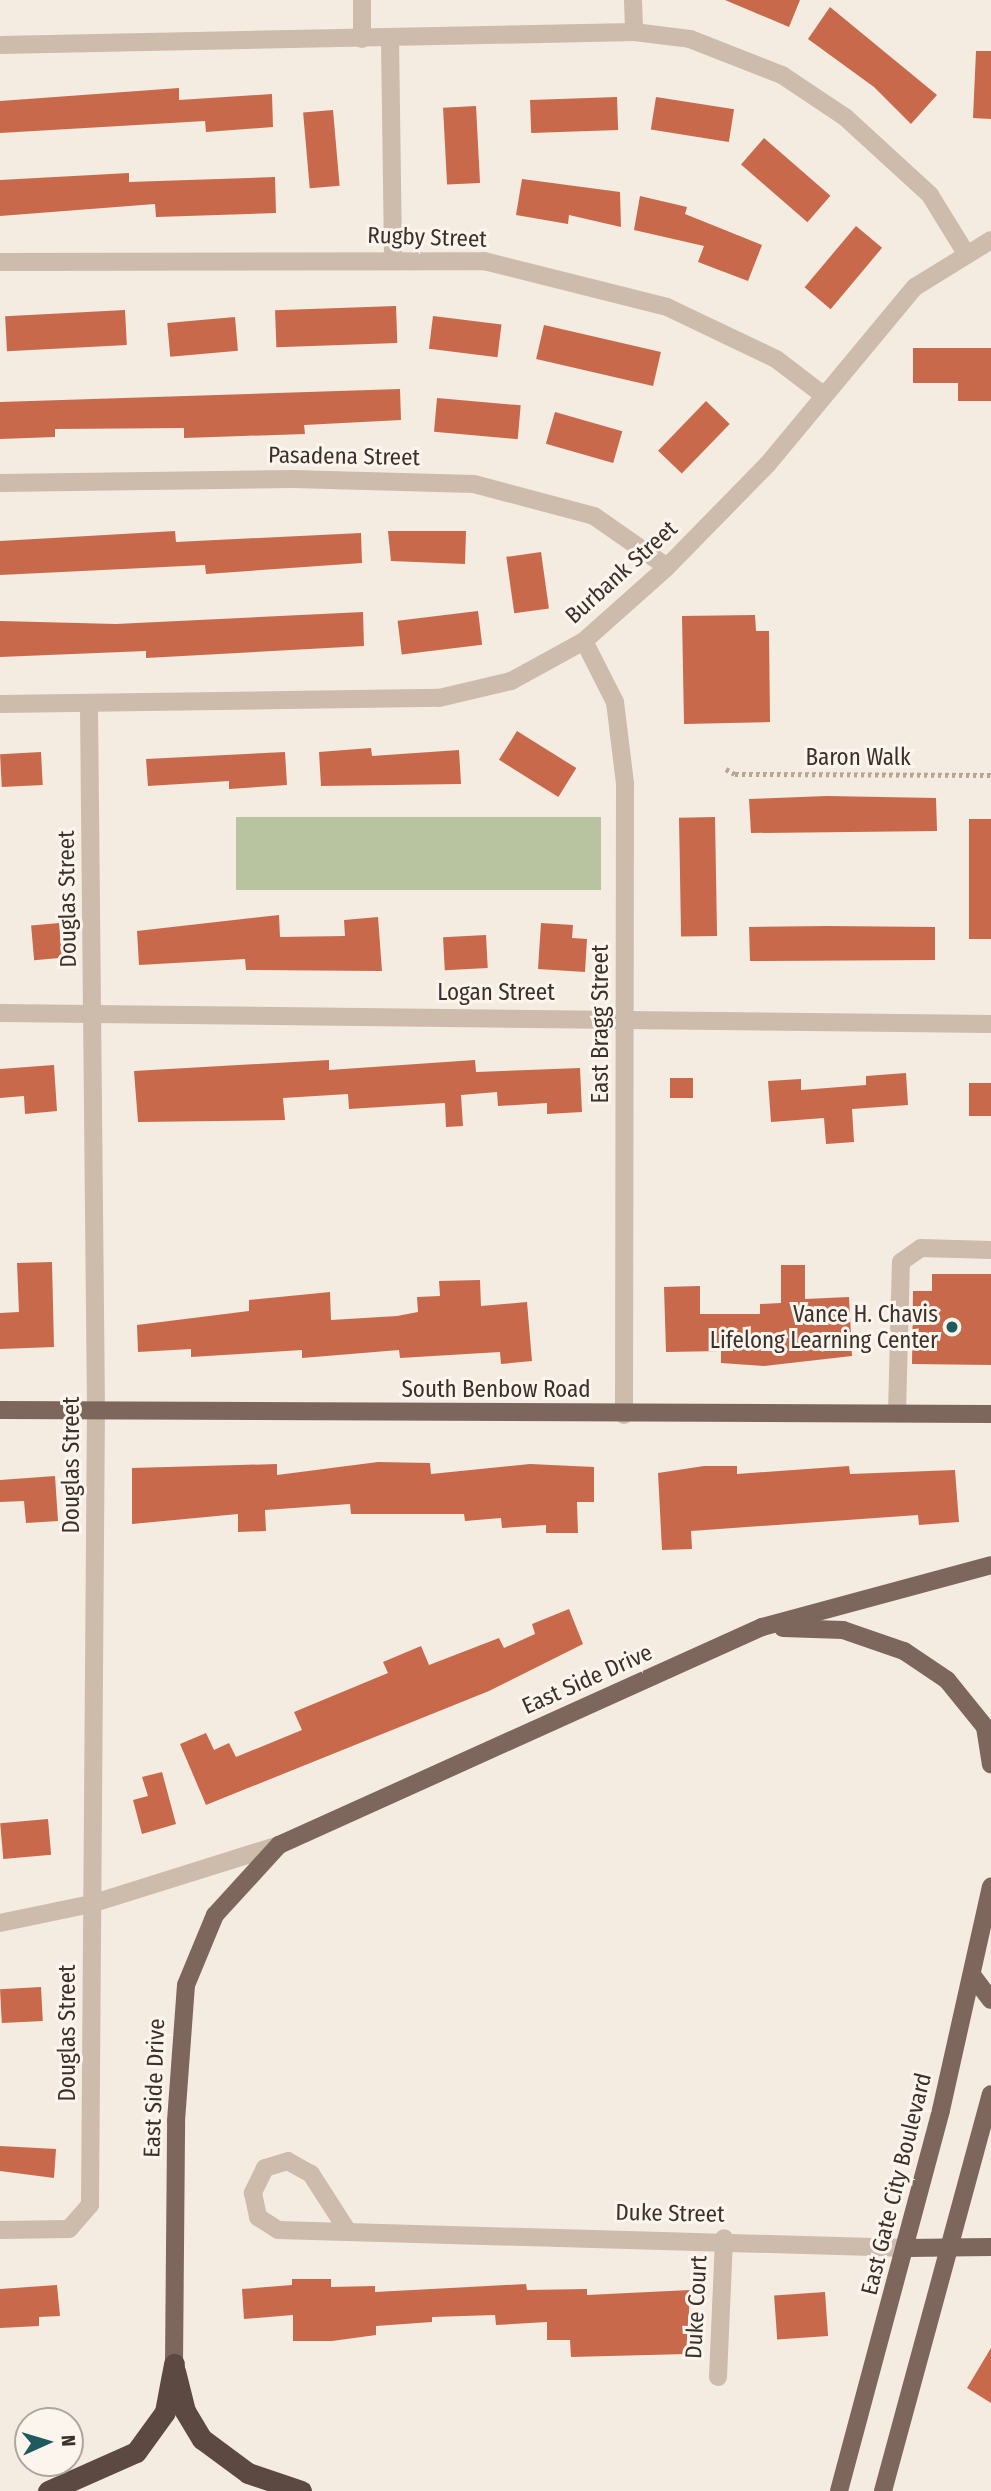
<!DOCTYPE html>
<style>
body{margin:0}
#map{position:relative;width:991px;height:2491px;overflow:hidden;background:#f4ebe1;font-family:"Fira Sans Condensed",sans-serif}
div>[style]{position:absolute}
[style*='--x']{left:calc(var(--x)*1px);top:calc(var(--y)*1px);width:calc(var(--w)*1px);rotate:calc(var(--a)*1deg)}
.green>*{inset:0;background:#b8c4a0;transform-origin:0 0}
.building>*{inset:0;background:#c8694b;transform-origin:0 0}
.path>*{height:4.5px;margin-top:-2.25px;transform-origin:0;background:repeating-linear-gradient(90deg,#b9a596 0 3.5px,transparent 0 7px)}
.minor>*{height:18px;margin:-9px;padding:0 9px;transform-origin:9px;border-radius:9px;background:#cdbbac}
.major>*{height:18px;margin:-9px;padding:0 9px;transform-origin:9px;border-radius:9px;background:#7d675c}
.highway>*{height:21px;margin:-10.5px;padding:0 10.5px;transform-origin:10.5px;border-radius:10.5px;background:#5c4a42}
.dots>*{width:19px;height:19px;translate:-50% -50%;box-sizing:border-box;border:4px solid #fbf5ee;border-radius:50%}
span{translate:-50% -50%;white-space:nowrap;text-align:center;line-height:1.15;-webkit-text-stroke:6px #fbf5ee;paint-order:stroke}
.street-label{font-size:23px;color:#3b302b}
.poi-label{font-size:23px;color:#3b302b}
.right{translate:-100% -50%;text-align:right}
.north{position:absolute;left:14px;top:2407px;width:70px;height:70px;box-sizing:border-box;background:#fbf5ee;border:2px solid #aea6a0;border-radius:50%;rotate:86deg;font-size:19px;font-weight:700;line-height:28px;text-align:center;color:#3b302b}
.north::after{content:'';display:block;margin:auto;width:24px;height:32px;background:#1f5a5e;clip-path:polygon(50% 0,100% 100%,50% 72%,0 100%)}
</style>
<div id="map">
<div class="green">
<i style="left:601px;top:817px;width:73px;height:365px;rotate:90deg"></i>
</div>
<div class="building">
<i style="clip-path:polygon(725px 0,800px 0,789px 27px)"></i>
<i style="clip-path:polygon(830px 7px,937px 95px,911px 124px,874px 87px,808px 39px)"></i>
<i style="clip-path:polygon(976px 51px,991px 51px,991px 119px,973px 118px)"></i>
<i style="clip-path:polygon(179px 88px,179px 100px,272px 94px,273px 127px,206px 132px,205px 121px,0 133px,0 101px)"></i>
<i style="left:617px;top:97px;width:33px;height:87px;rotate:88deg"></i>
<i style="left:656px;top:97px;width:79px;height:33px;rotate:9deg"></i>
<i style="left:476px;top:106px;width:77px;height:33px;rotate:87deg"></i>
<i style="left:333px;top:110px;width:76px;height:30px;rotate:85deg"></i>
<i style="left:764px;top:138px;width:88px;height:35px;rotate:41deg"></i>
<i style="clip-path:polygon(129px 173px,129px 182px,275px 177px,276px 213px,156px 217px,155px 204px,0 216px,0 180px)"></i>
<i style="clip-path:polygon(522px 179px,620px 192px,621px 227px,569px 215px,568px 224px,516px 215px)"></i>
<i style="clip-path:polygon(640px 196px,687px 207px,685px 214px,762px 245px,748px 281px,698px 262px,704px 246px,634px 230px)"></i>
<i style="left:856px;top:226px;width:34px;height:80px;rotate:40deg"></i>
<i style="left:396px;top:306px;width:37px;height:121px;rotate:88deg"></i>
<i style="left:125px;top:310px;width:35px;height:120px;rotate:87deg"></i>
<i style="left:433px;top:316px;width:69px;height:33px;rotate:7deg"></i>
<i style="left:235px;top:317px;width:34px;height:68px;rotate:85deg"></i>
<i style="left:544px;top:325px;width:120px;height:35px;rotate:13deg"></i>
<i style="clip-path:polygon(913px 348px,991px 348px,991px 401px,958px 401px,958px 383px,913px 383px)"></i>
<i style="clip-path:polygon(400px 389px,401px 420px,304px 425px,305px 434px,184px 438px,184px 428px,55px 429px,55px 437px,0 439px,0 402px)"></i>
<i style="left:437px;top:398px;width:84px;height:34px;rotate:5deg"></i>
<i style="left:706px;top:401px;width:33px;height:69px;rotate:44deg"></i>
<i style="left:555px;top:412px;width:70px;height:33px;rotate:16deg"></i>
<i style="clip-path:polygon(175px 531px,176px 542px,361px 533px,362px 563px,206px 574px,205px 565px,0 575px,0 541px)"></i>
<i style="clip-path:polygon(388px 531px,466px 531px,465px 564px,391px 561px)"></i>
<i style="left:541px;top:552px;width:57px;height:35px;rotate:82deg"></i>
<i style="left:478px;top:611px;width:34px;height:81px;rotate:83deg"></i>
<i style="clip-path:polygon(363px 612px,364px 646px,146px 658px,146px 651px,0 657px,0 621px,116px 624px)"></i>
<i style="clip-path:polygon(755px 615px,756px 631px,769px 631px,770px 722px,684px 724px,682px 616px)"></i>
<i style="left:517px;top:731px;width:70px;height:34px;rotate:32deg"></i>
<i style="clip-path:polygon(371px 748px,372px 756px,459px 750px,461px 784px,321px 786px,319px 752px)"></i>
<i style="left:41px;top:752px;width:33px;height:41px;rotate:87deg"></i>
<i style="clip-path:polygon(285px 752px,287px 785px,229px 789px,229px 781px,148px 786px,146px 759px)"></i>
<i style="clip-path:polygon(827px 796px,936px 798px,937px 831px,751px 833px,749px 799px)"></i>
<i style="left:715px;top:817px;width:119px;height:36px;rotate:89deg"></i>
<i style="left:991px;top:819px;width:120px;height:22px;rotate:90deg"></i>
<i style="clip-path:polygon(279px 915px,280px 937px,345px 936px,344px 920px,378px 917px,382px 971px,246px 970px,245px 959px,139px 965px,137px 931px)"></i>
<i style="left:59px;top:923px;width:35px;height:28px;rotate:85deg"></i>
<i style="clip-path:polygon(541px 923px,573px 925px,572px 938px,587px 939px,585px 972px,538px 969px)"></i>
<i style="clip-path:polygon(827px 926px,935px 927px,935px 960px,750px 961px,749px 927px)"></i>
<i style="left:486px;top:935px;width:33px;height:43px;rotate:87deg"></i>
<i style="clip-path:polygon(329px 1060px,329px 1070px,475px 1060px,476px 1072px,580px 1068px,582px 1112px,547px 1114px,547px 1103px,498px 1106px,497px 1092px,461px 1095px,463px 1126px,446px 1127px,445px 1103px,349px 1109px,348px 1094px,283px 1098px,285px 1120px,138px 1122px,134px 1071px)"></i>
<i style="clip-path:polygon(54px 1065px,57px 1111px,25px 1114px,24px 1096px,0 1098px,0 1069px)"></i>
<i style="clip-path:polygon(906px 1073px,908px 1105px,852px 1109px,854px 1142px,826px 1144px,824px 1118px,771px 1122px,768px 1081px,801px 1079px,801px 1090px,866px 1085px,866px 1076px)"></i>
<i style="left:670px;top:1078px;width:23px;height:20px"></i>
<i style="left:991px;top:1083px;width:33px;height:22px;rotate:90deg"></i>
<i style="clip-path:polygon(52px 1262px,54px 1347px,0 1349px,0 1313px,19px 1312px,17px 1263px)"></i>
<i style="clip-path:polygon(781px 1265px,805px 1265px,805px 1299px,849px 1297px,852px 1356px,764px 1366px,721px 1363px,721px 1351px,666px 1352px,664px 1287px,700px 1286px,700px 1314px,760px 1314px,760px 1304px,781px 1303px)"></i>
<i style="clip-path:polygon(932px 1274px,991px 1274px,991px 1365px,912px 1364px,913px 1291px,932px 1291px)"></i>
<i style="clip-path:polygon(480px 1280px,481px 1306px,527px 1302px,532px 1361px,501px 1364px,500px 1352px,400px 1358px,399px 1350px,302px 1358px,302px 1350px,191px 1357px,191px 1349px,138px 1352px,137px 1325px,249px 1311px,249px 1300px,330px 1292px,331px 1320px,397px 1316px,418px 1312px,417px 1297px,440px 1296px,439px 1281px)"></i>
<i style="clip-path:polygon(378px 1462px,430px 1463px,431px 1474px,530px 1464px,594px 1467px,594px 1502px,577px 1502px,578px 1533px,546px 1533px,546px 1525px,502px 1528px,501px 1518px,465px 1521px,464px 1514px,351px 1514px,350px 1504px,265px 1510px,266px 1531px,238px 1532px,238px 1514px,132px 1524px,132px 1468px,277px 1464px,277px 1475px)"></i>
<i style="clip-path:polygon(704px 1466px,737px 1466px,737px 1474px,849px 1466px,850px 1474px,955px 1470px,959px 1522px,919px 1525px,918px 1515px,691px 1531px,692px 1549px,662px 1550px,658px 1473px)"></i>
<i style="clip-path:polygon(55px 1476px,58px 1521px,26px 1523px,24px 1501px,0 1502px,0 1480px)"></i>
<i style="clip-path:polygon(569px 1609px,583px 1644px,489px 1691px,206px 1805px,180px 1744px,206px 1733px,214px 1750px,229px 1743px,236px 1757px,302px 1730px,294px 1712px,388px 1673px,383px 1662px,421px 1646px,429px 1665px,499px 1638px,504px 1648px,535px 1634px,532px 1624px)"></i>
<i style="clip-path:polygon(162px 1772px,176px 1824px,142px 1834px,133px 1800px,148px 1796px,142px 1777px)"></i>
<i style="left:48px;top:1819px;width:36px;height:48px;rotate:85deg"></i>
<i style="left:41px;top:1987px;width:34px;height:41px;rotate:87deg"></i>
<i style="clip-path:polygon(0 2146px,56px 2149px,54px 2178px,0 2171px)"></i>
<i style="clip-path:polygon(292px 2279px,331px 2279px,331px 2287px,375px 2286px,375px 2292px,526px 2284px,527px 2290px,587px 2289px,587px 2295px,690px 2290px,687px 2354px,571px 2357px,570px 2340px,547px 2340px,547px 2322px,496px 2325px,495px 2315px,432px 2317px,432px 2322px,376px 2326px,376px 2335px,332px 2341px,293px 2341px,293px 2315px,244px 2319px,242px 2289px,292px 2285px)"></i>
<i style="clip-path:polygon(57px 2285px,60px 2316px,39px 2317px,39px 2326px,0 2328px,0 2289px)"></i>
<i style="left:825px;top:2292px;width:44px;height:51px;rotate:86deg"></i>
<i style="clip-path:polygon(991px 2348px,991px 2403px,967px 2388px)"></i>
</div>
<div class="path">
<i style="--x:726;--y:769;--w:10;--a:29"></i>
<i style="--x:735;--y:774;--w:256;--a:0.2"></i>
</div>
<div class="minor">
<i style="--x:633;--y:0;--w:32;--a:88"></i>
<i style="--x:362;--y:39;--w:39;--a:-90"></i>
<i style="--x:390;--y:39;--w:220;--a:89.2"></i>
<i style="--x:0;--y:45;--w:634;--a:-1.17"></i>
<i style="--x:634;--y:32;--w:56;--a:7.1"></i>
<i style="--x:690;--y:39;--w:99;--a:21.4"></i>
<i style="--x:782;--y:75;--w:76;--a:33.7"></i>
<i style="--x:845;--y:117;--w:115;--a:42.5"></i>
<i style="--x:930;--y:195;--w:67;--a:58.4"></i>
<i style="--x:0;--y:262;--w:484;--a:-0.1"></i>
<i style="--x:484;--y:261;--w:189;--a:14.1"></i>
<i style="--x:667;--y:307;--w:121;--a:25.5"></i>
<i style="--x:776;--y:359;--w:58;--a:37.3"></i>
<i style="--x:0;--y:483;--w:293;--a:-0.8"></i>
<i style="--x:293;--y:479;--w:181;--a:1.6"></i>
<i style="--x:474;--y:484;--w:124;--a:14.9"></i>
<i style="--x:594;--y:516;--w:89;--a:34.9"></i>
<i style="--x:584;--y:641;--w:68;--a:63.1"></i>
<i style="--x:615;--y:702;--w:83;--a:83"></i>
<i style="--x:625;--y:784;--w:631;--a:90.09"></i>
<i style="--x:0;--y:704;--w:439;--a:-0.8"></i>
<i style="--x:439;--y:698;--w:74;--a:-13.3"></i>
<i style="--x:511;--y:681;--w:83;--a:-28.7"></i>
<i style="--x:584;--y:641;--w:111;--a:-41.7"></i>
<i style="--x:667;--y:567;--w:143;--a:-45.6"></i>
<i style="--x:767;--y:465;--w:231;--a:-50.3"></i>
<i style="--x:915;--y:287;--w:89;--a:-31.7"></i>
<i style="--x:0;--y:1013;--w:991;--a:0.64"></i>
<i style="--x:897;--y:1413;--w:151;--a:-88.5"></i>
<i style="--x:901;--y:1262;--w:24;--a:-35"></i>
<i style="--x:921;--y:1248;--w:70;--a:1.6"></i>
<i style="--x:0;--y:1923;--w:93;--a:-11.8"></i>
<i style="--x:91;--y:1904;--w:197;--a:-17.4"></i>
<i style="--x:0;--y:2230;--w:69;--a:-0.8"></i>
<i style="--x:69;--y:2229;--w:32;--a:-49"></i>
<i style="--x:90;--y:2205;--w:794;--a:-89.57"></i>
<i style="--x:96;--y:1411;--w:707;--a:-90.57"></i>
<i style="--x:347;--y:2230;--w:67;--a:-122.7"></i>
<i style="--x:311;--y:2174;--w:26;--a:-151"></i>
<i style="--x:288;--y:2161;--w:24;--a:163"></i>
<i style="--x:265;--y:2168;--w:28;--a:116"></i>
<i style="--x:253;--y:2193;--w:25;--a:78"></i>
<i style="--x:258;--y:2217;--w:24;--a:33"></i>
<i style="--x:278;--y:2230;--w:629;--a:1.64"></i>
<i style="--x:718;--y:2377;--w:139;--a:-87.5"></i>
</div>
<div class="major">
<i style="--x:0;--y:1410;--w:991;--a:0.23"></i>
<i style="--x:783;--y:1628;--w:60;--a:1.9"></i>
<i style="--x:843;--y:1630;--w:65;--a:19"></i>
<i style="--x:904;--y:1651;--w:52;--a:34"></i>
<i style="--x:947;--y:1680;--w:60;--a:51"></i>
<i style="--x:985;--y:1727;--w:38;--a:81"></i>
<i style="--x:972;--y:1975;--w:31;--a:53"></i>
<i style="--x:907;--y:2248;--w:84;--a:-0.7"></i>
<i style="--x:174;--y:2364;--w:243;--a:-89.5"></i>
<i style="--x:176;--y:2121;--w:136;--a:-85.8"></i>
<i style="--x:186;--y:1985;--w:76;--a:-67.5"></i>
<i style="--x:215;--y:1915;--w:95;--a:-47.6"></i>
<i style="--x:279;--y:1845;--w:530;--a:-24.29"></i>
<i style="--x:762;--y:1627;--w:237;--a:-15.1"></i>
<i style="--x:839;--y:2491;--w:394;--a:-75"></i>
<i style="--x:941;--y:2110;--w:229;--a:-77.4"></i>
<i style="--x:883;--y:2491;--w:411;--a:-74.8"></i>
</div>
<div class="highway">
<i style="--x:175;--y:2371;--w:41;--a:76"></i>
<i style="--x:185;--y:2411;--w:33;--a:59"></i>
<i style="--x:202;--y:2439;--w:57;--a:36.5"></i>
<i style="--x:248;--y:2473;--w:56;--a:18.8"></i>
<i style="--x:48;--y:2491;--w:96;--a:-23.9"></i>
<i style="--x:136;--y:2452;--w:49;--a:-54.1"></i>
<i style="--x:165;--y:2412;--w:49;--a:-79.4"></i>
</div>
<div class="dots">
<i style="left:952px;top:1327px;background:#1f5a5e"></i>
</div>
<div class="street-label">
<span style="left:427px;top:237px;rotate:2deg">Rugby Street</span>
<span style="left:344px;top:456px;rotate:1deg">Pasadena Street</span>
<span style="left:621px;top:572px;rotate:-42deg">Burbank Street</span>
<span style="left:858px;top:757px">Baron Walk</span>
<span style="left:67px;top:899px;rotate:-91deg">Douglas Street</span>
<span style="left:496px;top:992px">Logan Street</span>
<span style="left:600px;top:1024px;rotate:-90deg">East Bragg Street</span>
<span style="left:496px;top:1389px">South Benbow Road</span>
<span style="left:71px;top:1465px;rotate:-90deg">Douglas Street</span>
<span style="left:587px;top:1679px;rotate:-24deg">East Side Drive</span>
<span style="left:67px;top:2033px;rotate:-90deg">Douglas Street</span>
<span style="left:154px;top:2088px;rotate:-88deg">East Side Drive</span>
<span style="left:896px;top:2184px;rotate:-76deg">East Gate City Boulevard</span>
<span style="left:670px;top:2213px;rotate:1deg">Duke Street</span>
<span style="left:696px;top:2307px;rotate:-87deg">Duke Court</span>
</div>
<div class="poi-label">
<span class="right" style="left:938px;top:1327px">Vance H. Chavis<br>Lifelong Learning Center</span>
</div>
<div class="north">N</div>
</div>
